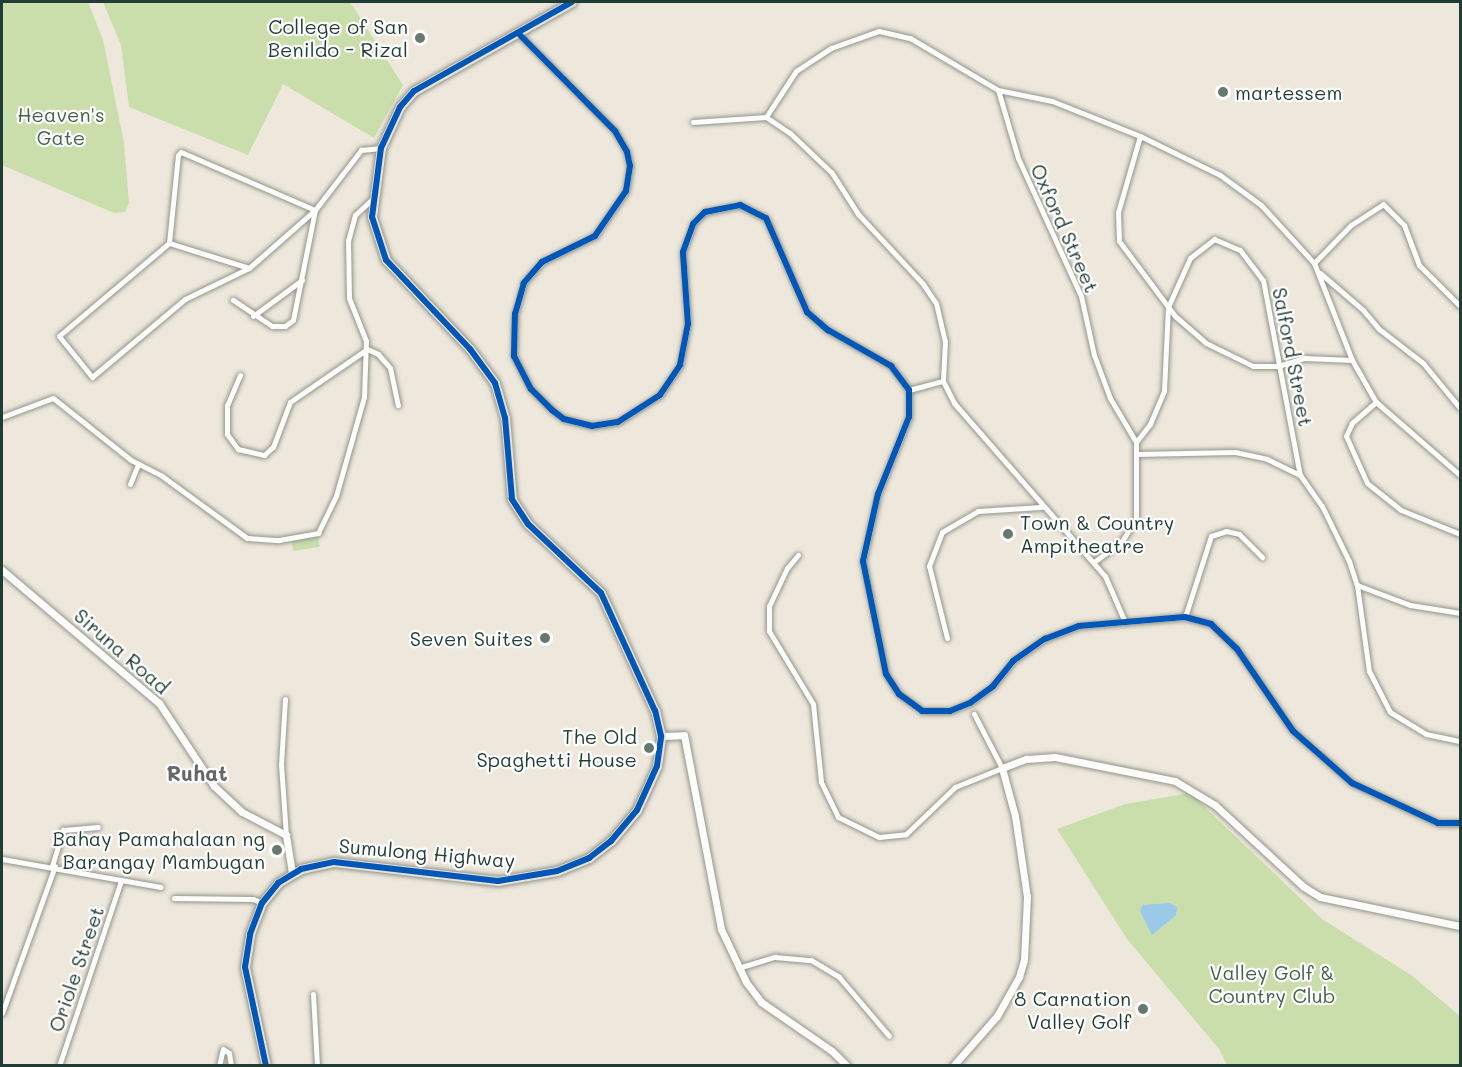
<!DOCTYPE html>
<style>
body{margin:0}
#map{position:relative;width:1462px;height:1067px;overflow:hidden;background:#eee8dc;font-family:Mali,sans-serif}
div>[style]{position:absolute}
[style*='--x']{left:calc(var(--x)*1px);top:calc(var(--y)*1px);width:calc(var(--w)*1px);rotate:calc(var(--a)*1deg)}
.green>*{inset:0;background:#c9deab;transform-origin:0 0}
.water>*{inset:0;background:#9bcae9}
.roads{filter:drop-shadow(0 0 2px #92948c) drop-shadow(0 0 2px #92948c)}
.minor>*{height:5px;margin:-2.5px;padding:0 2.5px;transform-origin:2.5px;border-radius:2.5px;background:#fcfcfa}
.tertiary>*{height:7px;margin:-3.5px;padding:0 3.5px;transform-origin:3.5px;border-radius:3.5px;background:#fcfcfa}
.primary>*{height:9px;margin:-4.5px;padding:0 4.5px;transform-origin:4.5px;border-radius:4.5px;background:#e8e2d6}
.cycleway>*{height:6px;margin:-3px;padding:0 3px;transform-origin:3px;border-radius:3px;background:#0057b8}
.dots>*{width:16px;height:16px;translate:-50% -50%;box-sizing:border-box;border:3px solid #fff;border-radius:50%}
span{translate:-50% -50%;white-space:nowrap;text-align:center;line-height:1.15;-webkit-text-stroke:4.5px #fff;paint-order:stroke}
.poi-label{font-size:20px;color:#1f3d34}
.right{translate:-100% -50%;text-align:right}
.left{translate:0 -50%;text-align:left}
.park-label{font-size:20px;color:#426348}
.street-label{font-size:20px;color:#1f3d34}
.neighbourhood-label{font-size:21px;color:#656766;font-weight:700}
.frame{position:absolute;inset:0;border:3px solid #1f3d34;pointer-events:none}
</style>
<div id="map">
<div class="green">
<i style="clip-path:polygon(2px 2px,88px 2px,103px 40px,124px 143px,129px 203px,125px 212px,114px 213px,2px 165px)"></i>
<i style="clip-path:polygon(103px 2px,350px 2px,403px 85px,374px 138px,283px 84px,248px 155px,129px 107px,121px 45px)"></i>
<i style="left:318px;top:535px;width:12px;height:27px;rotate:81deg"></i>
<i style="clip-path:polygon(1190px 793px,1322px 919px,1411px 975px,1460px 1016px,1460px 1065px,1227px 1065px,1219px 1049px,1127px 939px,1057px 829px,1125px 804px)"></i>
</div>
<div class="water">
<i style="clip-path:polygon(1169px 903px,1177px 907px,1176px 915px,1152px 935px,1140px 911px,1143px 905px)"></i>
</div>
<div class="roads">
<div class="minor">
<i style="--x:518;--y:33;--w:138;--a:45.3"></i>
<i style="--x:615;--y:131;--w:24;--a:60"></i>
<i style="--x:627;--y:152;--w:14;--a:78"></i>
<i style="--x:630;--y:166;--w:25;--a:99"></i>
<i style="--x:626;--y:191;--w:55;--a:124.6"></i>
<i style="--x:595;--y:236;--w:59;--a:153.9"></i>
<i style="--x:542;--y:262;--w:28;--a:131"></i>
<i style="--x:524;--y:283;--w:32;--a:106"></i>
<i style="--x:515;--y:314;--w:42;--a:91.4"></i>
<i style="--x:514;--y:356;--w:37;--a:63"></i>
<i style="--x:531;--y:389;--w:30;--a:45"></i>
<i style="--x:552;--y:410;--w:15;--a:37"></i>
<i style="--x:564;--y:419;--w:29;--a:14"></i>
<i style="--x:592;--y:426;--w:26;--a:-9"></i>
<i style="--x:618;--y:422;--w:50;--a:-32.7"></i>
<i style="--x:660;--y:395;--w:36;--a:-56"></i>
<i style="--x:680;--y:365;--w:42;--a:-79"></i>
<i style="--x:688;--y:324;--w:72;--a:-94"></i>
<i style="--x:683;--y:252;--w:30;--a:-70"></i>
<i style="--x:693;--y:224;--w:17;--a:-45"></i>
<i style="--x:705;--y:212;--w:36;--a:-11"></i>
<i style="--x:740;--y:205;--w:29;--a:27"></i>
<i style="--x:766;--y:218;--w:103;--a:66.4"></i>
<i style="--x:807;--y:312;--w:28;--a:41"></i>
<i style="--x:828;--y:330;--w:73;--a:29.7"></i>
<i style="--x:891;--y:366;--w:30;--a:53"></i>
<i style="--x:909;--y:390;--w:27;--a:90"></i>
<i style="--x:909;--y:417;--w:83;--a:111.9"></i>
<i style="--x:878;--y:494;--w:69;--a:102.6"></i>
<i style="--x:863;--y:561;--w:115;--a:78.5"></i>
<i style="--x:886;--y:674;--w:24;--a:57"></i>
<i style="--x:899;--y:694;--w:29;--a:36"></i>
<i style="--x:922;--y:711;--w:28;--a:0"></i>
<i style="--x:950;--y:711;--w:22;--a:-22"></i>
<i style="--x:970;--y:703;--w:29;--a:-36"></i>
<i style="--x:993;--y:686;--w:32;--a:-51"></i>
<i style="--x:1013;--y:661;--w:39;--a:-35"></i>
<i style="--x:1045;--y:639;--w:36;--a:-21"></i>
<i style="--x:1079;--y:626;--w:106;--a:-4.9"></i>
<i style="--x:1185;--y:617;--w:27;--a:15"></i>
<i style="--x:1211;--y:624;--w:36;--a:44"></i>
<i style="--x:1237;--y:649;--w:99;--a:55.7"></i>
<i style="--x:1293;--y:731;--w:79;--a:41.4"></i>
<i style="--x:1352;--y:783;--w:95;--a:24.9"></i>
<i style="--x:1438;--y:823;--w:22;--a:0"></i>
<i style="--x:998;--y:90;--w:71;--a:73.6"></i>
<i style="--x:1018;--y:158;--w:152;--a:65.5"></i>
<i style="--x:1081;--y:296;--w:60;--a:77.6"></i>
<i style="--x:1094;--y:355;--w:46;--a:69.6"></i>
<i style="--x:1110;--y:398;--w:51;--a:59.4"></i>
<i style="--x:766;--y:117;--w:55;--a:-56.9"></i>
<i style="--x:796;--y:71;--w:42;--a:-33.3"></i>
<i style="--x:831;--y:48;--w:51;--a:-19.5"></i>
<i style="--x:879;--y:31;--w:32;--a:13"></i>
<i style="--x:910;--y:38;--w:102;--a:30.6"></i>
<i style="--x:998;--y:90;--w:55;--a:11.5"></i>
<i style="--x:1052;--y:101;--w:95;--a:21.7"></i>
<i style="--x:1140;--y:136;--w:89;--a:26"></i>
<i style="--x:1220;--y:175;--w:51;--a:36.2"></i>
<i style="--x:1261;--y:205;--w:79;--a:47.6"></i>
<i style="--x:1314;--y:263;--w:104;--a:68.6"></i>
<i style="--x:1352;--y:360;--w:48;--a:60.3"></i>
<i style="--x:1376;--y:402;--w:111;--a:41"></i>
<i style="--x:693;--y:122;--w:73;--a:-3.9"></i>
<i style="--x:766;--y:117;--w:29;--a:34"></i>
<i style="--x:790;--y:133;--w:58;--a:43.6"></i>
<i style="--x:832;--y:173;--w:49;--a:57.6"></i>
<i style="--x:858;--y:214;--w:96;--a:47.1"></i>
<i style="--x:923;--y:284;--w:23;--a:56"></i>
<i style="--x:936;--y:303;--w:39;--a:77"></i>
<i style="--x:945;--y:341;--w:40;--a:92.9"></i>
<i style="--x:943;--y:381;--w:25;--a:63"></i>
<i style="--x:954;--y:403;--w:230;--a:48.9"></i>
<i style="--x:1105;--y:576;--w:48;--a:66.6"></i>
<i style="--x:1140;--y:136;--w:79;--a:106.1"></i>
<i style="--x:1118;--y:212;--w:29;--a:88"></i>
<i style="--x:1119;--y:241;--w:94;--a:53.3"></i>
<i style="--x:1175;--y:316;--w:41;--a:41.1"></i>
<i style="--x:1206;--y:343;--w:52;--a:26.1"></i>
<i style="--x:1253;--y:366;--w:25;--a:0"></i>
<i style="--x:1278;--y:366;--w:28;--a:-17"></i>
<i style="--x:1305;--y:358;--w:47;--a:2.4"></i>
<i style="--x:169;--y:243;--w:88;--a:-84.2"></i>
<i style="--x:178;--y:155;--w:4;--a:-45"></i>
<i style="--x:181;--y:152;--w:146;--a:23.4"></i>
<i style="--x:315;--y:210;--w:112;--a:101.3"></i>
<i style="--x:293;--y:320;--w:10;--a:143"></i>
<i style="--x:285;--y:326;--w:13;--a:180"></i>
<i style="--x:272;--y:326;--w:47;--a:-146.3"></i>
<i style="--x:1314;--y:263;--w:53;--a:-45.8"></i>
<i style="--x:1351;--y:225;--w:38;--a:-33"></i>
<i style="--x:1383;--y:204;--w:30;--a:45"></i>
<i style="--x:1404;--y:225;--w:43;--a:69.4"></i>
<i style="--x:1419;--y:265;--w:58;--a:45"></i>
<i style="--x:249;--y:268;--w:84;--a:-162.6"></i>
<i style="--x:169;--y:243;--w:144;--a:139.8"></i>
<i style="--x:59;--y:336;--w:53;--a:51.2"></i>
<i style="--x:92;--y:377;--w:121;--a:-40"></i>
<i style="--x:185;--y:299;--w:71;--a:-25.8"></i>
<i style="--x:249;--y:268;--w:88;--a:-41.3"></i>
<i style="--x:315;--y:210;--w:76;--a:-52.5"></i>
<i style="--x:361;--y:150;--w:20;--a:-6"></i>
<i style="--x:1320;--y:273;--w:57;--a:40.7"></i>
<i style="--x:1363;--y:310;--w:25;--a:50"></i>
<i style="--x:1379;--y:329;--w:56;--a:37.7"></i>
<i style="--x:1423;--y:363;--w:58;--a:50.6"></i>
<i style="--x:253;--y:316;--w:61;--a:-36.3"></i>
<i style="--x:367;--y:349;--w:12;--a:24"></i>
<i style="--x:378;--y:354;--w:18;--a:49"></i>
<i style="--x:390;--y:368;--w:38;--a:78"></i>
<i style="--x:240;--y:375;--w:33;--a:113"></i>
<i style="--x:227;--y:405;--w:29;--a:90"></i>
<i style="--x:227;--y:434;--w:19;--a:54"></i>
<i style="--x:238;--y:449;--w:27;--a:13"></i>
<i style="--x:264;--y:455;--w:12;--a:-42"></i>
<i style="--x:273;--y:447;--w:48;--a:-69.3"></i>
<i style="--x:290;--y:402;--w:93;--a:-34.5"></i>
<i style="--x:909;--y:390;--w:35;--a:-15"></i>
<i style="--x:1376;--y:402;--w:32;--a:139"></i>
<i style="--x:1352;--y:423;--w:14;--a:115"></i>
<i style="--x:1346;--y:436;--w:51;--a:65.9"></i>
<i style="--x:1367;--y:483;--w:43;--a:38.5"></i>
<i style="--x:1401;--y:510;--w:64;--a:22.1"></i>
<i style="--x:2;--y:417;--w:54;--a:-20.4"></i>
<i style="--x:53;--y:398;--w:100;--a:38.5"></i>
<i style="--x:131;--y:460;--w:35;--a:27"></i>
<i style="--x:162;--y:476;--w:105;--a:36.1"></i>
<i style="--x:247;--y:538;--w:32;--a:4"></i>
<i style="--x:279;--y:540;--w:40;--a:-10"></i>
<i style="--x:318;--y:533;--w:41;--a:-64.1"></i>
<i style="--x:336;--y:496;--w:103;--a:-74.2"></i>
<i style="--x:364;--y:397;--w:56;--a:-88"></i>
<i style="--x:366;--y:341;--w:46;--a:-111.6"></i>
<i style="--x:349;--y:298;--w:57;--a:-91"></i>
<i style="--x:348;--y:241;--w:27;--a:-75"></i>
<i style="--x:355;--y:215;--w:23;--a:-43"></i>
<i style="--x:1136;--y:454;--w:99;--a:-1.2"></i>
<i style="--x:1235;--y:452;--w:33;--a:12"></i>
<i style="--x:1267;--y:459;--w:37;--a:26"></i>
<i style="--x:1300;--y:475;--w:38;--a:55"></i>
<i style="--x:1322;--y:506;--w:61;--a:63.9"></i>
<i style="--x:1349;--y:561;--w:25;--a:72"></i>
<i style="--x:1357;--y:585;--w:87;--a:82.1"></i>
<i style="--x:1369;--y:671;--w:46;--a:62.9"></i>
<i style="--x:1390;--y:712;--w:42;--a:31.4"></i>
<i style="--x:1426;--y:734;--w:35;--a:12"></i>
<i style="--x:130;--y:484;--w:22;--a:-68"></i>
<i style="--x:798;--y:555;--w:17;--a:130"></i>
<i style="--x:787;--y:568;--w:42;--a:115.3"></i>
<i style="--x:769;--y:606;--w:25;--a:90"></i>
<i style="--x:769;--y:631;--w:85;--a:58.9"></i>
<i style="--x:813;--y:704;--w:78;--a:84.1"></i>
<i style="--x:821;--y:782;--w:39;--a:64"></i>
<i style="--x:838;--y:817;--w:46;--a:26"></i>
<i style="--x:879;--y:837;--w:27;--a:-6"></i>
<i style="--x:906;--y:834;--w:68;--a:-43.8"></i>
<i style="--x:955;--y:787;--w:51;--a:-22"></i>
<i style="--x:1002;--y:768;--w:61;--a:-117.4"></i>
<i style="--x:1094;--y:562;--w:35;--a:-37"></i>
<i style="--x:1122;--y:541;--w:26;--a:-58"></i>
<i style="--x:1136;--y:519;--w:77;--a:-90"></i>
<i style="--x:1136;--y:442;--w:23;--a:-52"></i>
<i style="--x:1150;--y:424;--w:36;--a:-67"></i>
<i style="--x:1164;--y:391;--w:84;--a:-87.3"></i>
<i style="--x:1168;--y:307;--w:54;--a:-65.8"></i>
<i style="--x:1190;--y:258;--w:31;--a:-38"></i>
<i style="--x:1214;--y:239;--w:28;--a:23"></i>
<i style="--x:1240;--y:250;--w:38;--a:53"></i>
<i style="--x:1263;--y:280;--w:198;--a:79.3"></i>
<i style="--x:1357;--y:585;--w:57;--a:20.7"></i>
<i style="--x:1410;--y:605;--w:51;--a:9.1"></i>
<i style="--x:1185;--y:617;--w:85;--a:-72.2"></i>
<i style="--x:1211;--y:536;--w:16;--a:-18"></i>
<i style="--x:1226;--y:531;--w:13;--a:13"></i>
<i style="--x:1239;--y:534;--w:33;--a:45"></i>
<i style="--x:947;--y:638;--w:74;--a:-104"></i>
<i style="--x:929;--y:566;--w:36;--a:-69"></i>
<i style="--x:942;--y:532;--w:42;--a:-30.3"></i>
<i style="--x:978;--y:511;--w:63;--a:-3.6"></i>
<i style="--x:285;--y:699;--w:65;--a:93.5"></i>
<i style="--x:281;--y:764;--w:71;--a:86"></i>
<i style="--x:2;--y:859;--w:161;--a:10"></i>
<i style="--x:52;--y:866;--w:38;--a:-73"></i>
<i style="--x:63;--y:830;--w:35;--a:-5"></i>
<i style="--x:174;--y:898;--w:79;--a:0.7"></i>
<i style="--x:253;--y:899;--w:10;--a:24"></i>
<i style="--x:738;--y:968;--w:39;--a:-17"></i>
<i style="--x:775;--y:957;--w:36;--a:5"></i>
<i style="--x:811;--y:960;--w:33;--a:31"></i>
<i style="--x:839;--y:977;--w:77;--a:49.7"></i>
<i style="--x:313;--y:994;--w:72;--a:86.8"></i>
<i style="--x:2;--y:1013;--w:156;--a:-70.2"></i>
<i style="--x:223;--y:1049;--w:7;--a:34"></i>
<i style="--x:229;--y:1053;--w:13;--a:81"></i>
<i style="--x:59;--y:1066;--w:195;--a:-71.5"></i>
<i style="--x:219;--y:1066;--w:17;--a:-77"></i>
</div>
<div class="tertiary">
<i style="--x:2;--y:570;--w:206;--a:40.3"></i>
<i style="--x:159;--y:703;--w:100;--a:56.5"></i>
<i style="--x:214;--y:786;--w:38;--a:43"></i>
<i style="--x:242;--y:812;--w:50;--a:27.6"></i>
<i style="--x:286;--y:835;--w:39;--a:81"></i>
<i style="--x:661;--y:736;--w:23;--a:-2"></i>
<i style="--x:684;--y:735;--w:197;--a:79.2"></i>
<i style="--x:721;--y:929;--w:59;--a:64.7"></i>
<i style="--x:746;--y:982;--w:25;--a:53"></i>
<i style="--x:761;--y:1002;--w:86;--a:34.6"></i>
<i style="--x:832;--y:1051;--w:21;--a:45"></i>
<i style="--x:953;--y:1066;--w:67;--a:-48.7"></i>
<i style="--x:997;--y:1016;--w:45;--a:-60.6"></i>
<i style="--x:1019;--y:977;--w:18;--a:-74"></i>
<i style="--x:1024;--y:960;--w:63;--a:-87.3"></i>
<i style="--x:1027;--y:897;--w:82;--a:-98.4"></i>
<i style="--x:1015;--y:816;--w:50;--a:-105.2"></i>
<i style="--x:1002;--y:768;--w:26;--a:-21"></i>
<i style="--x:1026;--y:759;--w:29;--a:-4"></i>
<i style="--x:1055;--y:757;--w:122;--a:11.3"></i>
<i style="--x:1175;--y:781;--w:47;--a:31"></i>
<i style="--x:1215;--y:805;--w:121;--a:42.7"></i>
<i style="--x:1304;--y:887;--w:19;--a:32"></i>
<i style="--x:1320;--y:897;--w:143;--a:11.7"></i>
</div>
<div class="primary">
<i style="--x:266;--y:1066;--w:101;--a:-102"></i>
<i style="--x:245;--y:967;--w:33;--a:-81"></i>
<i style="--x:250;--y:934;--w:33;--a:-69"></i>
<i style="--x:262;--y:903;--w:26;--a:-51"></i>
<i style="--x:278;--y:883;--w:27;--a:-31"></i>
<i style="--x:301;--y:869;--w:34;--a:-12"></i>
<i style="--x:334;--y:862;--w:165;--a:6.6"></i>
<i style="--x:498;--y:881;--w:60;--a:-9.6"></i>
<i style="--x:557;--y:871;--w:35;--a:-22"></i>
<i style="--x:589;--y:858;--w:28;--a:-38"></i>
<i style="--x:611;--y:841;--w:40;--a:-50"></i>
<i style="--x:637;--y:810;--w:48;--a:-65.6"></i>
<i style="--x:657;--y:766;--w:30;--a:-82"></i>
<i style="--x:661;--y:736;--w:26;--a:-103"></i>
<i style="--x:655;--y:711;--w:130;--a:-114.6"></i>
<i style="--x:601;--y:593;--w:100;--a:-136.6"></i>
<i style="--x:528;--y:524;--w:30;--a:-123"></i>
<i style="--x:512;--y:499;--w:81;--a:-94.9"></i>
<i style="--x:505;--y:418;--w:36;--a:-106"></i>
<i style="--x:495;--y:383;--w:42;--a:-126.3"></i>
<i style="--x:470;--y:349;--w:122;--a:-133.3"></i>
<i style="--x:386;--y:260;--w:45;--a:-108"></i>
<i style="--x:372;--y:217;--w:70;--a:-82.6"></i>
<i style="--x:381;--y:148;--w:45;--a:-65.1"></i>
<i style="--x:400;--y:107;--w:21;--a:-49"></i>
<i style="--x:414;--y:91;--w:181;--a:-29.4"></i>
</div>
</div>
<div class="cycleway">
<i style="--x:518;--y:33;--w:138;--a:45.3"></i>
<i style="--x:615;--y:131;--w:24;--a:60"></i>
<i style="--x:627;--y:152;--w:14;--a:78"></i>
<i style="--x:630;--y:166;--w:25;--a:99"></i>
<i style="--x:626;--y:191;--w:55;--a:124.6"></i>
<i style="--x:595;--y:236;--w:59;--a:153.9"></i>
<i style="--x:542;--y:262;--w:28;--a:131"></i>
<i style="--x:524;--y:283;--w:32;--a:106"></i>
<i style="--x:515;--y:314;--w:42;--a:91.4"></i>
<i style="--x:514;--y:356;--w:37;--a:63"></i>
<i style="--x:531;--y:389;--w:30;--a:45"></i>
<i style="--x:552;--y:410;--w:15;--a:37"></i>
<i style="--x:564;--y:419;--w:29;--a:14"></i>
<i style="--x:592;--y:426;--w:26;--a:-9"></i>
<i style="--x:618;--y:422;--w:50;--a:-32.7"></i>
<i style="--x:660;--y:395;--w:36;--a:-56"></i>
<i style="--x:680;--y:365;--w:42;--a:-79"></i>
<i style="--x:688;--y:324;--w:72;--a:-94"></i>
<i style="--x:683;--y:252;--w:30;--a:-70"></i>
<i style="--x:693;--y:224;--w:17;--a:-45"></i>
<i style="--x:705;--y:212;--w:36;--a:-11"></i>
<i style="--x:740;--y:205;--w:29;--a:27"></i>
<i style="--x:766;--y:218;--w:103;--a:66.4"></i>
<i style="--x:807;--y:312;--w:28;--a:41"></i>
<i style="--x:828;--y:330;--w:73;--a:29.7"></i>
<i style="--x:891;--y:366;--w:30;--a:53"></i>
<i style="--x:909;--y:390;--w:27;--a:90"></i>
<i style="--x:909;--y:417;--w:83;--a:111.9"></i>
<i style="--x:878;--y:494;--w:69;--a:102.6"></i>
<i style="--x:863;--y:561;--w:115;--a:78.5"></i>
<i style="--x:886;--y:674;--w:24;--a:57"></i>
<i style="--x:899;--y:694;--w:29;--a:36"></i>
<i style="--x:922;--y:711;--w:28;--a:0"></i>
<i style="--x:950;--y:711;--w:22;--a:-22"></i>
<i style="--x:970;--y:703;--w:29;--a:-36"></i>
<i style="--x:993;--y:686;--w:32;--a:-51"></i>
<i style="--x:1013;--y:661;--w:39;--a:-35"></i>
<i style="--x:1045;--y:639;--w:36;--a:-21"></i>
<i style="--x:1079;--y:626;--w:106;--a:-4.9"></i>
<i style="--x:1185;--y:617;--w:27;--a:15"></i>
<i style="--x:1211;--y:624;--w:36;--a:44"></i>
<i style="--x:1237;--y:649;--w:99;--a:55.7"></i>
<i style="--x:1293;--y:731;--w:79;--a:41.4"></i>
<i style="--x:1352;--y:783;--w:95;--a:24.9"></i>
<i style="--x:1438;--y:823;--w:22;--a:0"></i>
<i style="--x:266;--y:1066;--w:101;--a:-102"></i>
<i style="--x:245;--y:967;--w:33;--a:-81"></i>
<i style="--x:250;--y:934;--w:33;--a:-69"></i>
<i style="--x:262;--y:903;--w:26;--a:-51"></i>
<i style="--x:278;--y:883;--w:27;--a:-31"></i>
<i style="--x:301;--y:869;--w:34;--a:-12"></i>
<i style="--x:334;--y:862;--w:165;--a:6.6"></i>
<i style="--x:498;--y:881;--w:60;--a:-9.6"></i>
<i style="--x:557;--y:871;--w:35;--a:-22"></i>
<i style="--x:589;--y:858;--w:28;--a:-38"></i>
<i style="--x:611;--y:841;--w:40;--a:-50"></i>
<i style="--x:637;--y:810;--w:48;--a:-65.6"></i>
<i style="--x:657;--y:766;--w:30;--a:-82"></i>
<i style="--x:661;--y:736;--w:26;--a:-103"></i>
<i style="--x:655;--y:711;--w:130;--a:-114.6"></i>
<i style="--x:601;--y:593;--w:100;--a:-136.6"></i>
<i style="--x:528;--y:524;--w:30;--a:-123"></i>
<i style="--x:512;--y:499;--w:81;--a:-94.9"></i>
<i style="--x:505;--y:418;--w:36;--a:-106"></i>
<i style="--x:495;--y:383;--w:42;--a:-126.3"></i>
<i style="--x:470;--y:349;--w:122;--a:-133.3"></i>
<i style="--x:386;--y:260;--w:45;--a:-108"></i>
<i style="--x:372;--y:217;--w:70;--a:-82.6"></i>
<i style="--x:381;--y:148;--w:45;--a:-65.1"></i>
<i style="--x:400;--y:107;--w:21;--a:-49"></i>
<i style="--x:414;--y:91;--w:181;--a:-29.4"></i>
</div>
<div class="dots">
<i style="left:420px;top:38px;background:#67796f"></i>
<i style="left:1223px;top:92px;background:#67796f"></i>
<i style="left:1008px;top:534px;background:#67796f"></i>
<i style="left:545px;top:638px;background:#67796f"></i>
<i style="left:649px;top:748px;background:#67796f"></i>
<i style="left:277px;top:850px;background:#67796f"></i>
<i style="left:1143px;top:1009px;background:#67796f"></i>
</div>
<div class="poi-label">
<span class="right" style="left:408px;top:38px">College of San<br>Benildo - Rizal</span>
<span class="left" style="left:1235px;top:92px">martessem</span>
<span class="left" style="left:1020px;top:534px">Town &amp; Country<br>Ampitheatre</span>
<span class="right" style="left:533px;top:638px">Seven Suites</span>
<span class="right" style="left:637px;top:748px">The Old<br>Spaghetti House</span>
<span class="right" style="left:265px;top:850px">Bahay Pamahalaan ng<br>Barangay Mambugan</span>
<span class="right" style="left:1131px;top:1010px">8 Carnation<br>Valley Golf</span>
</div>
<div class="park-label">
<span style="left:61px;top:126px">Heaven's<br>Gate</span>
<span style="left:1272px;top:984px">Valley Golf &amp;<br>Country Club</span>
</div>
<div class="street-label">
<span style="left:1065px;top:228px;rotate:66deg">Oxford Street</span>
<span style="left:1293px;top:357px;rotate:79deg">Salford Street</span>
<span style="left:122px;top:651px;rotate:41deg">Siruna Road</span>
<span style="left:427px;top:853px;rotate:5deg">Sumulong Highway</span>
<span style="left:76px;top:969px;rotate:-71deg">Oriole Street</span>
</div>
<div class="neighbourhood-label">
<span style="left:197px;top:773px">Ruhat</span>
</div>
<div class="frame"></div>
</div>
